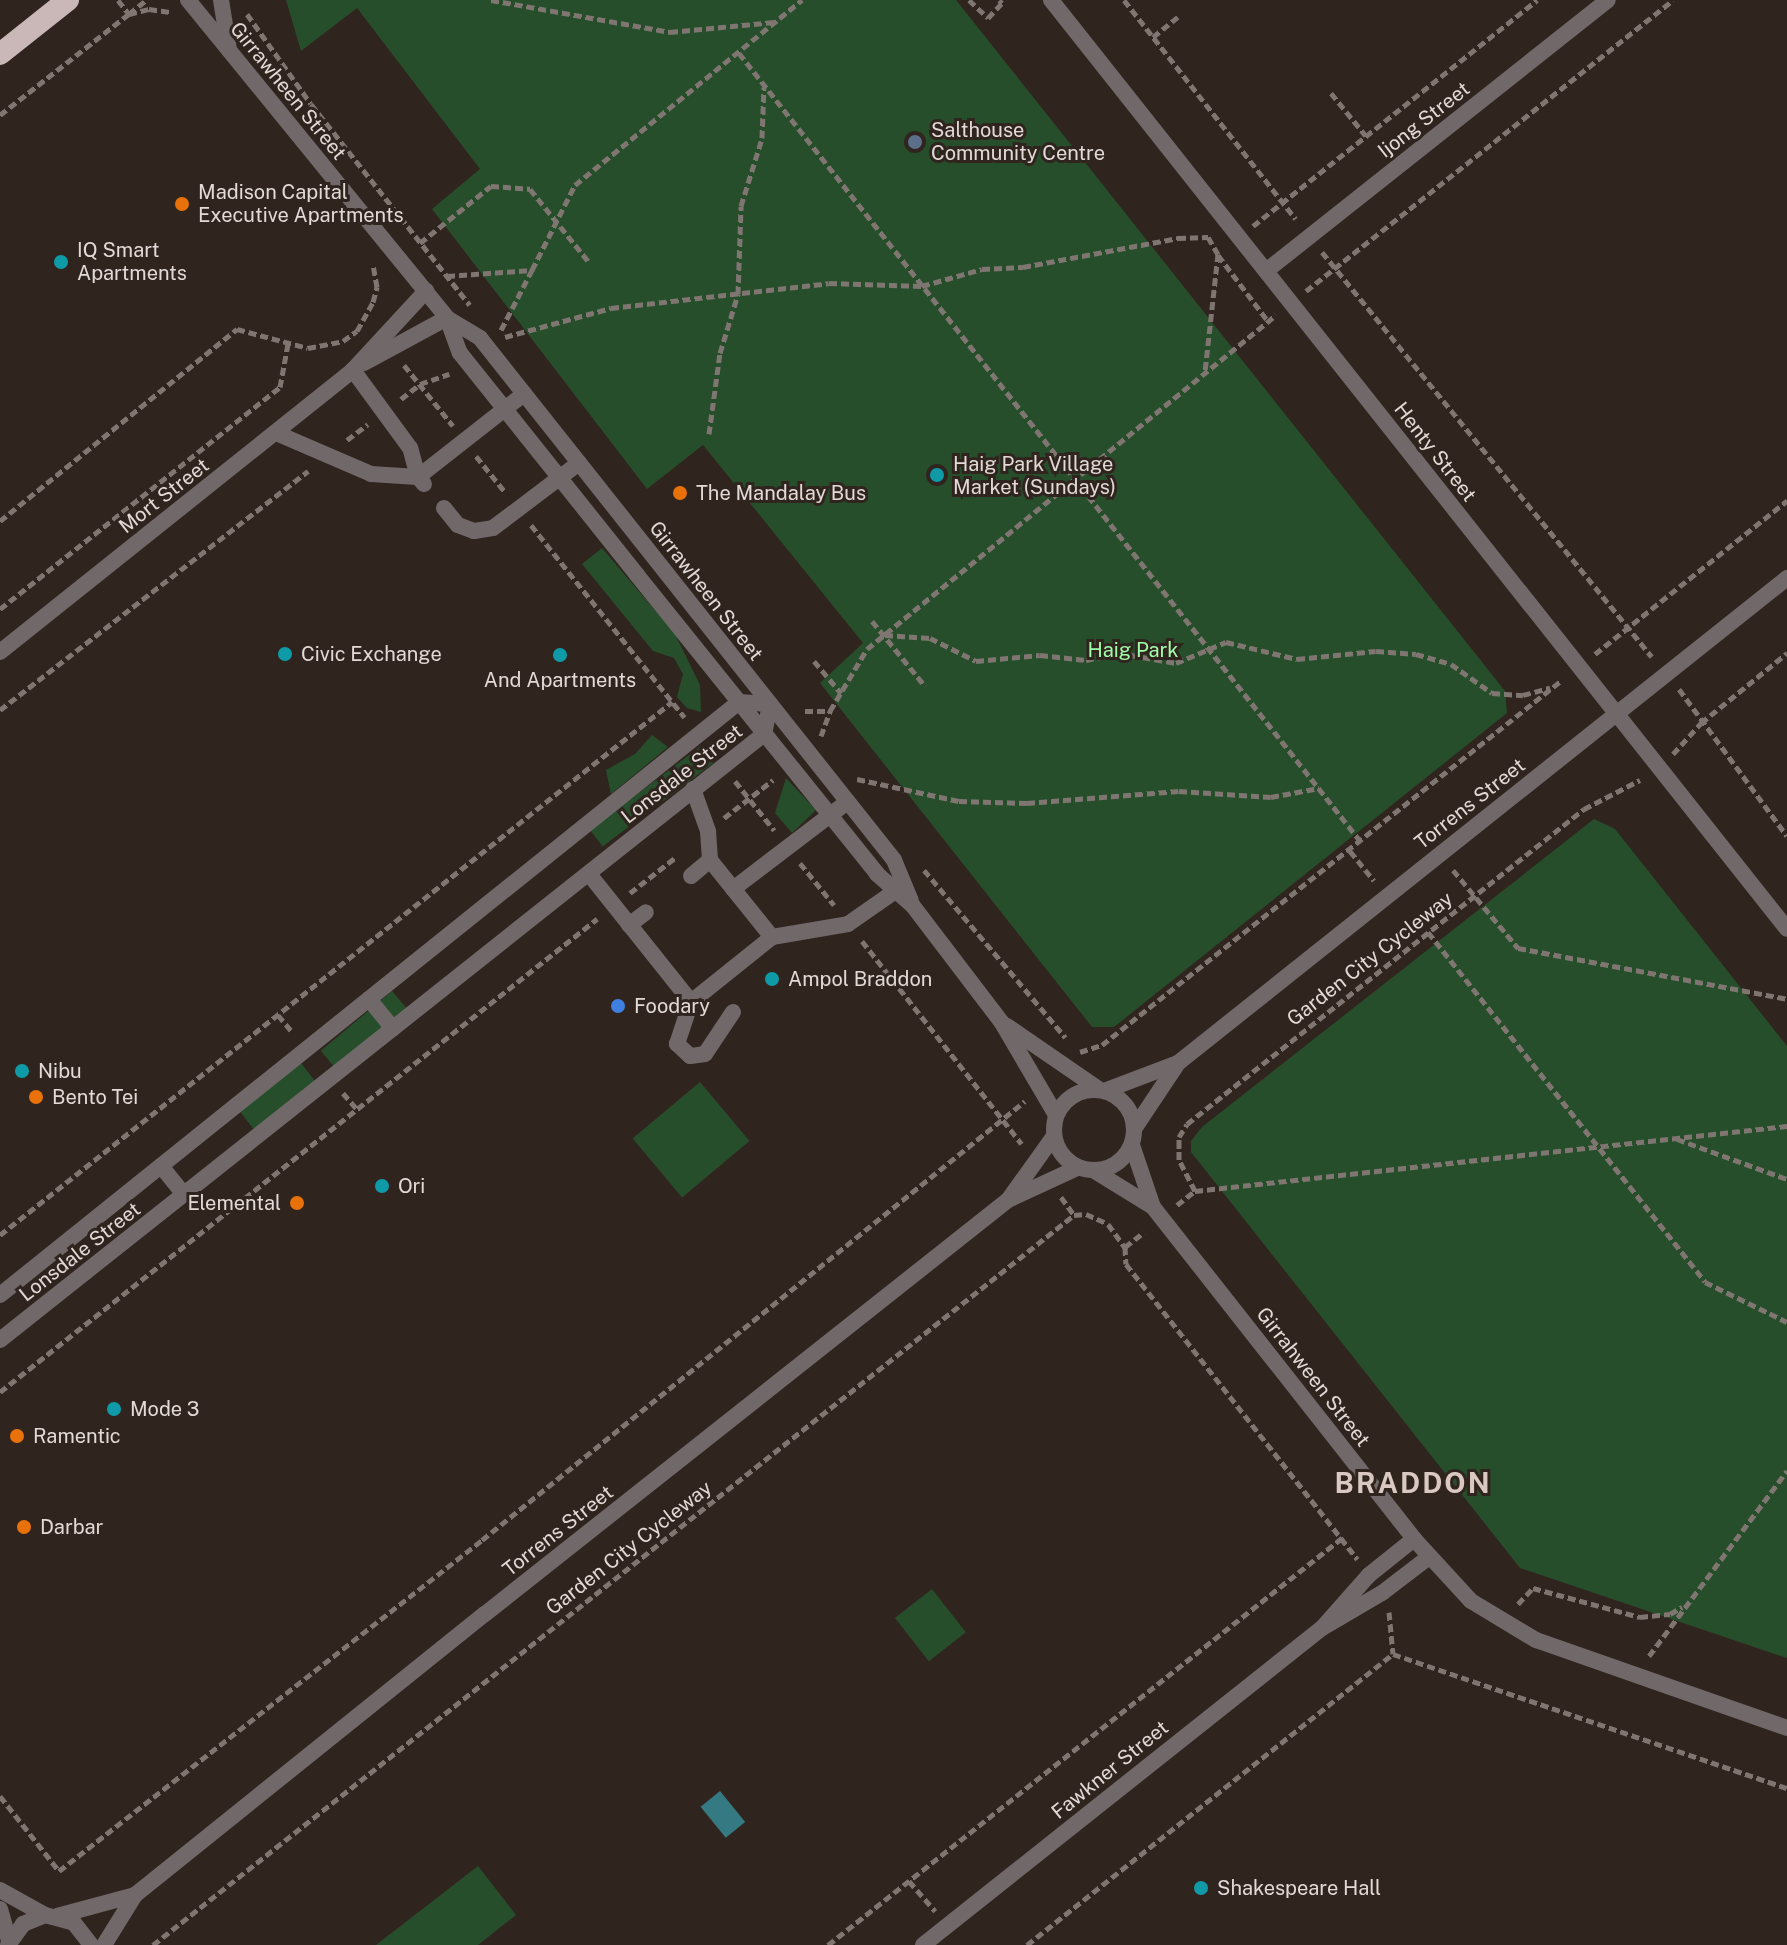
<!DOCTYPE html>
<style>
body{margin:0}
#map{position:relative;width:1787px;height:1945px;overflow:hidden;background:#30241f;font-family:"Public Sans",sans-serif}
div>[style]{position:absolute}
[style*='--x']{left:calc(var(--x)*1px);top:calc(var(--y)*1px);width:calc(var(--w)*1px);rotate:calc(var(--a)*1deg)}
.green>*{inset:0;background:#274e2b;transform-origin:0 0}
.water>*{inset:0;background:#357a82;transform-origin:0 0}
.path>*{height:5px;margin-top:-2.5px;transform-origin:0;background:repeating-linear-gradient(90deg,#7f7571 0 8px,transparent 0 12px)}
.service>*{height:16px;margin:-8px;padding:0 8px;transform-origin:8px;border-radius:8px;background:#716969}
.minor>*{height:16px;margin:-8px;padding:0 8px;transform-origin:8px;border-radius:8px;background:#716969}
.tertiary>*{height:16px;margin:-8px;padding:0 8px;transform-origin:8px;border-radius:8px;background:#716969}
.tertiary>.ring{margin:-8px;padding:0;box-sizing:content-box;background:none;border:16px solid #716969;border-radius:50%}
.trunk>*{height:22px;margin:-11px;padding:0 11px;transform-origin:11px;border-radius:11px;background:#c9b8b7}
.dots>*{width:22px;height:22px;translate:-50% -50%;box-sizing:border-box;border:4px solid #30241f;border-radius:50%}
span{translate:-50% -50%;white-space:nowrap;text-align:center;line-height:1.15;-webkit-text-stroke:6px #30241f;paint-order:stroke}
.street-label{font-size:20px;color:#e2dad6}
.poi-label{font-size:20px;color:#e2dad6}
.left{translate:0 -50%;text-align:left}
.right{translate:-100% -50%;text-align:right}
.park-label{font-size:20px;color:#9ffea8}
.district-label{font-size:28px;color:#d9c9c2;font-weight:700;letter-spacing:2px}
</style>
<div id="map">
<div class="green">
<i style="clip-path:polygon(286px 0,956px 0,1505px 691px,1507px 713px,1114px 1027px,1092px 1027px,820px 683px,863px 643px,703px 445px,647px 489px,432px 209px,480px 169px,357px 8px,301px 51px)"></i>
<i style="clip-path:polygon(602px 548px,675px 634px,700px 685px,701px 712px,687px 708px,677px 697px,683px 674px,674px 658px,653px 651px,582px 564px)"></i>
<i style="clip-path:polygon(652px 735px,668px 747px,611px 794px,606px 770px,635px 754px)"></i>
<i style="left:701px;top:746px;width:21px;height:139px;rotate:53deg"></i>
<i style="clip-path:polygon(786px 778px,816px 810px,792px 833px,775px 813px)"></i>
<i style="clip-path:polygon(1594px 819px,1615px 829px,1787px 1046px,1787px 1658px,1520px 1568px,1191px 1152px,1191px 1141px,1202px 1127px)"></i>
<i style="left:392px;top:991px;width:23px;height:93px;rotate:50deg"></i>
<i style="left:301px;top:1063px;width:24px;height:78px;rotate:52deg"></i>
<i style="left:700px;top:1082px;width:77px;height:88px;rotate:50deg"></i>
<i style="left:932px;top:1589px;width:55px;height:47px;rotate:52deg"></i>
<i style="clip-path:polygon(478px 1866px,516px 1915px,478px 1945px,376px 1945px)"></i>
</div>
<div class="water">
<i style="left:720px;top:1791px;width:40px;height:25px;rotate:51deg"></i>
</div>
<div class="path">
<i style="--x:118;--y:0;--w:18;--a:52"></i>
<i style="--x:129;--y:14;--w:22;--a:-39"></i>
<i style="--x:491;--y:0;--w:182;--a:10.1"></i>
<i style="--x:670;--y:32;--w:104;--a:-5.5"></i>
<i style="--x:969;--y:0;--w:26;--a:43"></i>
<i style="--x:988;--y:18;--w:21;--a:-47"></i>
<i style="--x:1002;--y:3;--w:4;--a:-135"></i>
<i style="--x:1124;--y:0;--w:278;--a:51.9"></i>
<i style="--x:247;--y:14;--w:110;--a:54.6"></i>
<i style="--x:311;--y:104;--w:256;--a:51.7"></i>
<i style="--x:1153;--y:37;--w:32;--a:-39"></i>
<i style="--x:739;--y:53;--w:1005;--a:51.75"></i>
<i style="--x:1331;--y:93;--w:55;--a:50.9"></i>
<i style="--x:0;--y:115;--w:164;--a:-38.1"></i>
<i style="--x:129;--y:14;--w:21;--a:-14"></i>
<i style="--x:149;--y:9;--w:21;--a:8"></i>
<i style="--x:1253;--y:226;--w:363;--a:-38.5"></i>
<i style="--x:420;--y:243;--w:91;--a:-38.8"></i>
<i style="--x:491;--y:186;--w:39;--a:4"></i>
<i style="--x:530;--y:189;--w:94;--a:51.1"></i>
<i style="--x:1322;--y:252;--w:522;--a:50.83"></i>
<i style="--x:1218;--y:255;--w:83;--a:52.9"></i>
<i style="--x:447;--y:276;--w:85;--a:-4"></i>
<i style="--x:532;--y:270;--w:95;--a:-63.2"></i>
<i style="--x:575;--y:185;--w:293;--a:-39.2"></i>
<i style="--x:1306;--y:291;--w:468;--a:-38.4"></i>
<i style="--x:501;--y:330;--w:68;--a:-62.7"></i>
<i style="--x:505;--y:337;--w:110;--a:-15.3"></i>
<i style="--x:611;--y:308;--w:219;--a:-6.5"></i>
<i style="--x:829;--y:283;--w:93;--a:1.8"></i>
<i style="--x:922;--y:286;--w:62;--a:-15.8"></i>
<i style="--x:982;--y:269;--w:41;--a:-2.8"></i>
<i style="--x:1023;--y:267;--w:158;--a:-10.6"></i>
<i style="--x:1178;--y:238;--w:30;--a:-2"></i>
<i style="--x:1208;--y:237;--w:20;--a:60"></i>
<i style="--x:1218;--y:254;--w:119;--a:96.3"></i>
<i style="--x:404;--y:365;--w:78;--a:51.2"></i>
<i style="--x:401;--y:399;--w:24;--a:-38"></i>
<i style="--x:420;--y:384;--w:31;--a:-19"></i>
<i style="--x:709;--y:434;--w:82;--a:-82.3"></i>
<i style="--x:720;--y:353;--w:62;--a:-73"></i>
<i style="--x:738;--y:294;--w:88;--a:-88"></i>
<i style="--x:741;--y:206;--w:71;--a:-72.8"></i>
<i style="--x:762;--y:138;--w:51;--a:-87.8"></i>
<i style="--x:347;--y:440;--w:26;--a:-37"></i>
<i style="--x:476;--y:456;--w:46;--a:51.1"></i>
<i style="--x:0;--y:521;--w:305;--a:-39"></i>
<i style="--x:237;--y:329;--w:73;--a:15"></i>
<i style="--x:308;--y:348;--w:36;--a:-11"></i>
<i style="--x:343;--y:341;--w:17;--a:-36"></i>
<i style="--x:357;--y:331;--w:33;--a:-61"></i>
<i style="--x:373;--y:302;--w:16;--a:-75"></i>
<i style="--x:377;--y:287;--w:22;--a:-100"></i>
<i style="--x:531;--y:525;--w:246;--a:51.4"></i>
<i style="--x:0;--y:609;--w:357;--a:-38.4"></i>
<i style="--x:280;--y:387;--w:44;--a:-79.5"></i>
<i style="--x:872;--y:621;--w:84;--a:50.8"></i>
<i style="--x:885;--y:635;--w:45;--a:3.8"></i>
<i style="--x:930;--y:638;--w:51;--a:26.6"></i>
<i style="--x:976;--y:661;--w:64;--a:-5.4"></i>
<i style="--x:1040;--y:655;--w:46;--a:6.2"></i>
<i style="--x:1086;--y:660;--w:34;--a:-12"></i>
<i style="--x:1119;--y:653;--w:58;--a:10"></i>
<i style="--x:1176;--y:663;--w:54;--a:-22.8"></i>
<i style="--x:1226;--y:642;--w:73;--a:13.5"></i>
<i style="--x:1297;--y:659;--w:79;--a:-5.8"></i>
<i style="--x:1376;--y:651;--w:40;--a:4.3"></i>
<i style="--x:1416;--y:654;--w:36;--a:16"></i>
<i style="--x:1451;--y:664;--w:50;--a:35.3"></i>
<i style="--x:1492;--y:693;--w:31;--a:4"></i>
<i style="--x:1523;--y:695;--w:28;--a:-15"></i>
<i style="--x:1595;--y:654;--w:246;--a:-38.6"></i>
<i style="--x:814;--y:661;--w:42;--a:49.8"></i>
<i style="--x:1679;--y:689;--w:182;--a:53.7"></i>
<i style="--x:0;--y:710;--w:390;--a:-37.8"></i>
<i style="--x:805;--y:711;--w:25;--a:0"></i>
<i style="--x:830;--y:711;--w:72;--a:-59.2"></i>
<i style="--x:867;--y:649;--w:528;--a:-39.24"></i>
<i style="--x:821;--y:736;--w:27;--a:-70"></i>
<i style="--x:1673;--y:754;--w:42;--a:-47.9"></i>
<i style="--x:1701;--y:723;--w:111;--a:-39.1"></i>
<i style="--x:857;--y:779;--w:104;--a:12.2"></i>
<i style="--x:959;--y:801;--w:68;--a:1.7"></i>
<i style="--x:1027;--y:803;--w:152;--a:-4.5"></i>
<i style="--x:1179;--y:791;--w:92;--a:3.7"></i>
<i style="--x:1271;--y:797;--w:49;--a:-10.6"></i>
<i style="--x:735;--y:781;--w:63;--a:51.5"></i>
<i style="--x:724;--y:818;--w:62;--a:-37.8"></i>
<i style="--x:1350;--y:851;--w:38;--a:51"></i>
<i style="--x:800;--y:863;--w:54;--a:51"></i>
<i style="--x:924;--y:870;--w:219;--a:49.8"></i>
<i style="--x:1453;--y:870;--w:102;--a:50.2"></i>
<i style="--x:1518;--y:948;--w:274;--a:10.7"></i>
<i style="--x:630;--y:893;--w:58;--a:-38"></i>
<i style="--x:1428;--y:932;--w:446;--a:51.6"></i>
<i style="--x:1705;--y:1282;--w:91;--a:26"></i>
<i style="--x:862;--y:941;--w:258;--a:51.8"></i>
<i style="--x:278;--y:1015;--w:23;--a:50"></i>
<i style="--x:1080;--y:1052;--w:23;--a:-18"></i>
<i style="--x:1102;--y:1045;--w:587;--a:-38.43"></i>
<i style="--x:343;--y:1093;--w:21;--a:49"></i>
<i style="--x:1677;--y:1139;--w:117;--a:20"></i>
<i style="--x:1195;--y:1191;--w:35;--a:-117"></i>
<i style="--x:1179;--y:1160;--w:23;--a:-90"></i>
<i style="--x:1179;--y:1137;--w:15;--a:-58"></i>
<i style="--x:1187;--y:1124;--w:507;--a:-38.43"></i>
<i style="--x:1584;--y:809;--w:63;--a:-27.4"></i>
<i style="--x:1195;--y:1191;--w:596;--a:-6.27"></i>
<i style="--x:1061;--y:1197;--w:22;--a:54"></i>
<i style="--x:1177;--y:1205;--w:23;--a:-38"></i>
<i style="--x:0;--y:1235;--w:858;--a:-38.42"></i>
<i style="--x:1125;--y:1247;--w:17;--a:87"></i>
<i style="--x:1126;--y:1264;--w:375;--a:51.9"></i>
<i style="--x:1125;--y:1247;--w:24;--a:-38"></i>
<i style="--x:0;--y:1392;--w:762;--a:-38.39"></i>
<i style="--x:1518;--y:1604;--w:22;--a:-47"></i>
<i style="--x:1533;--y:1588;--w:111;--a:15.2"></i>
<i style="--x:1640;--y:1617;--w:30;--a:-6"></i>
<i style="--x:1670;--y:1614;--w:14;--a:-30"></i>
<i style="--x:1389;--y:1612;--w:42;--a:84.6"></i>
<i style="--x:1393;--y:1654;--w:416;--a:18.8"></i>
<i style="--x:1649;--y:1656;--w:231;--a:-53.3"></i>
<i style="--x:0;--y:1796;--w:95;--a:51.8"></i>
<i style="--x:59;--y:1871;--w:537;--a:-38.04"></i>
<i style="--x:482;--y:1540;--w:698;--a:-38.95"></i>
<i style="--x:909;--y:1881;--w:40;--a:49"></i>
<i style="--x:153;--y:1945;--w:1175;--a:-38.4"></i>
<i style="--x:1074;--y:1215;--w:12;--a:-5"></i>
<i style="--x:1086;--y:1214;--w:24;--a:24"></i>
<i style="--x:1108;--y:1224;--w:29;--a:54"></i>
<i style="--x:828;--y:1945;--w:656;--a:-38.37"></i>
<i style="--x:1027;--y:1945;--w:468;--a:-38.5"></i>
</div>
<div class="service">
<i style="--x:276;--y:433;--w:103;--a:23.3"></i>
<i style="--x:371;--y:474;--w:47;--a:3.7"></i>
<i style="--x:418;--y:477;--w:30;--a:-105"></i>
<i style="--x:410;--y:448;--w:97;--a:-126.2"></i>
<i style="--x:424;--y:484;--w:9;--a:-131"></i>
<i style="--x:418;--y:477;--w:135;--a:-38.1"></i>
<i style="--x:444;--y:508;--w:22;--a:51"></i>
<i style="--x:458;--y:525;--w:17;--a:21"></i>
<i style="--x:474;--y:531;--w:19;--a:-9"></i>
<i style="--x:493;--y:528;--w:108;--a:-37.1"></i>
<i style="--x:693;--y:789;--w:45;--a:70.3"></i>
<i style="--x:708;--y:831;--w:29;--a:86"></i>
<i style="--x:710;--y:860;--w:99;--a:51.2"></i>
<i style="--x:589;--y:874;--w:164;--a:51.4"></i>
<i style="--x:691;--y:876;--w:25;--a:-40"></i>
<i style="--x:733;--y:889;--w:143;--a:-37.3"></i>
<i style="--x:629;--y:925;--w:21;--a:-37"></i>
<i style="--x:733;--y:1012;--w:50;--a:123.7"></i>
<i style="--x:705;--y:1054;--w:15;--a:172"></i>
<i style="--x:690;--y:1056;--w:18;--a:-137"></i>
<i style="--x:677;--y:1044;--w:44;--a:-71.6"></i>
<i style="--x:691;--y:1002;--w:104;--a:-38.7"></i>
<i style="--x:772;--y:937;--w:77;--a:-9.7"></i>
<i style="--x:848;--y:924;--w:68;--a:-34.9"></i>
</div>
<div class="minor">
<i style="--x:1051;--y:0;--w:1185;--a:51.61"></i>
<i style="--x:1266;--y:271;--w:436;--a:-38.4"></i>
<i style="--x:364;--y:363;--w:94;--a:-28.5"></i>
<i style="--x:0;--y:652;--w:452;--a:-38.6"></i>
<i style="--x:353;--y:370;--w:108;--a:-47.3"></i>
<i style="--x:369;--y:999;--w:38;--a:51"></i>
<i style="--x:1104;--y:1091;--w:79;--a:-20.7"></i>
<i style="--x:1134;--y:1129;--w:79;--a:-56.3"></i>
<i style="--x:1178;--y:1063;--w:779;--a:-38.53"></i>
<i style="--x:161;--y:1166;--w:36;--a:51"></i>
<i style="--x:1009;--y:1199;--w:77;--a:-54.5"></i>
<i style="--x:0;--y:1295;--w:948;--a:-38.74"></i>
<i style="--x:739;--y:702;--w:31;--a:4"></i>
<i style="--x:770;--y:704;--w:31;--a:101"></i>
<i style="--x:764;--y:734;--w:975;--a:141.58"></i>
<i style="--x:1323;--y:1627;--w:69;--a:-48.5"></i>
<i style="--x:1369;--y:1575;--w:58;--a:-38.7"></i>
<i style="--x:0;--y:1890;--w:51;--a:29.1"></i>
<i style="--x:0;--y:1909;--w:33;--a:74"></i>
<i style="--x:57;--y:1916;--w:81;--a:-15.1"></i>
<i style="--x:8;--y:1945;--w:26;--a:-54"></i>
<i style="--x:23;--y:1924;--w:24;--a:-22"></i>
<i style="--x:45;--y:1915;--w:30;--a:15"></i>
<i style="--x:74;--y:1923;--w:28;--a:52"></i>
<i style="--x:104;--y:1945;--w:59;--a:-58.2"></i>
<i style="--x:135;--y:1895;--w:449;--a:-38.8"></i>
<i style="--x:485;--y:1614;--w:667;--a:-38.36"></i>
<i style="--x:1008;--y:1200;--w:78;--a:-24.9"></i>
<i style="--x:923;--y:1945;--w:510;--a:-38.47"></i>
<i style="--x:1322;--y:1628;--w:69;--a:-30.3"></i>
<i style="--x:1382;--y:1593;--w:59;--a:-37.5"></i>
</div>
<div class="tertiary">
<i style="--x:188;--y:0;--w:410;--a:50.8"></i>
<i style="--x:447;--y:318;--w:37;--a:70"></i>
<i style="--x:460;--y:353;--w:284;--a:51.4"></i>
<i style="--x:637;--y:575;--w:383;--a:51.2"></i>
<i style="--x:877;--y:874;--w:48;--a:41.6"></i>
<i style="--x:913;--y:906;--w:147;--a:52.7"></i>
<i style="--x:1002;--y:1023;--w:107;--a:59.6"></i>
<i style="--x:221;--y:0;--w:51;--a:80.9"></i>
<i style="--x:447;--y:318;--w:39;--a:31"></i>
<i style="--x:480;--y:338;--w:666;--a:51.58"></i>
<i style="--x:894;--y:860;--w:44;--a:67.5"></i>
<i style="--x:1007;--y:1026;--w:113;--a:34.5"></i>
<i class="ring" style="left:1054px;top:1090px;width:64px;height:64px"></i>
<i style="--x:1132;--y:1145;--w:65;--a:71.3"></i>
<i style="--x:1153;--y:1207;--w:422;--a:51.8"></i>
<i style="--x:1414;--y:1539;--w:84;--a:47.4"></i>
<i style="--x:1471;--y:1601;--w:76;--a:31"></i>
<i style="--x:1536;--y:1640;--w:266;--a:19.3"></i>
<i style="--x:1093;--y:1170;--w:70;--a:31.7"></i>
</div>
<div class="trunk">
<i style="--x:0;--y:54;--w:87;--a:-38.5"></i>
</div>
<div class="dots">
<i style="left:915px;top:142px;background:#5c6f8a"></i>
<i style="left:182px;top:204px;background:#e8710a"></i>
<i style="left:61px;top:262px;background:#0f9aa8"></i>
<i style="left:937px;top:475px;background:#0f9aa8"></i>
<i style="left:680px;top:493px;background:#e8710a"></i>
<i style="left:285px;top:654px;background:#0f9aa8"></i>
<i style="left:560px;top:655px;background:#0f9aa8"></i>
<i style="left:772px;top:979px;background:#0f9aa8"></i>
<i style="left:618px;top:1006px;background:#3f7fe0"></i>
<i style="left:22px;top:1071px;background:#0f9aa8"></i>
<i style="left:36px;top:1097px;background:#e8710a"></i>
<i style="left:382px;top:1186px;background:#0f9aa8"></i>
<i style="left:297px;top:1203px;background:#e8710a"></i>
<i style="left:114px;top:1409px;background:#0f9aa8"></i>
<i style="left:17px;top:1436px;background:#e8710a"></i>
<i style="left:24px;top:1527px;background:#e8710a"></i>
<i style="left:1201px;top:1888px;background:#0f9aa8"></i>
</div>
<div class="street-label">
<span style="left:288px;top:91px;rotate:51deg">Girrawheen Street</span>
<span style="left:1424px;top:120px;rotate:-38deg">Ijong Street</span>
<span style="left:1435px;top:452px;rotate:52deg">Henty Street</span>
<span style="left:164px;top:496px;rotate:-38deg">Mort Street</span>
<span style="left:706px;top:591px;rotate:52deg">Girrawheen Street</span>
<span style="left:682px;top:774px;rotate:-38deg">Lonsdale Street</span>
<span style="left:1470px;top:804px;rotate:-38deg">Torrens Street</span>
<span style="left:1370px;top:959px;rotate:-38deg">Garden City Cycleway</span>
<span style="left:80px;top:1252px;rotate:-38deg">Lonsdale Street</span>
<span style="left:1313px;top:1377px;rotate:52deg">Girrahween Street</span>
<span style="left:558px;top:1531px;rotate:-38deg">Torrens Street</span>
<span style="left:629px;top:1548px;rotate:-38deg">Garden City Cycleway</span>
<span style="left:1110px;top:1770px;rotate:-39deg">Fawkner Street</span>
</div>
<div class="poi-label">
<span class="left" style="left:931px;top:142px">Salthouse<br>Community Centre</span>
<span class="left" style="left:198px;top:204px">Madison Capital<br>Executive Apartments</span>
<span class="left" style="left:77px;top:262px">IQ Smart<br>Apartments</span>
<span class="left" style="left:953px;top:476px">Haig Park Village<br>Market (Sundays)</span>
<span class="left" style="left:696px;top:493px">The Mandalay Bus</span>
<span class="left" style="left:301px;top:654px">Civic Exchange</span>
<span style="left:560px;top:680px">And Apartments</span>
<span class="left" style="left:788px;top:979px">Ampol Braddon</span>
<span class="left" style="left:634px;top:1006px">Foodary</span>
<span class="left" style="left:38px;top:1071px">Nibu</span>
<span class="left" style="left:52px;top:1097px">Bento Tei</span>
<span class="left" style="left:398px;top:1186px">Ori</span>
<span class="right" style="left:281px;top:1203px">Elemental</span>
<span class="left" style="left:130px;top:1409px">Mode 3</span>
<span class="left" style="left:33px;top:1436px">Ramentic</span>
<span class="left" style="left:40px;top:1527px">Darbar</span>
<span class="left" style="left:1217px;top:1888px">Shakespeare Hall</span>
</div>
<div class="park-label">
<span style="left:1133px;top:650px">Haig Park</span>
</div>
<div class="district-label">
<span style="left:1413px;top:1483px">BRADDON</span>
</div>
</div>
